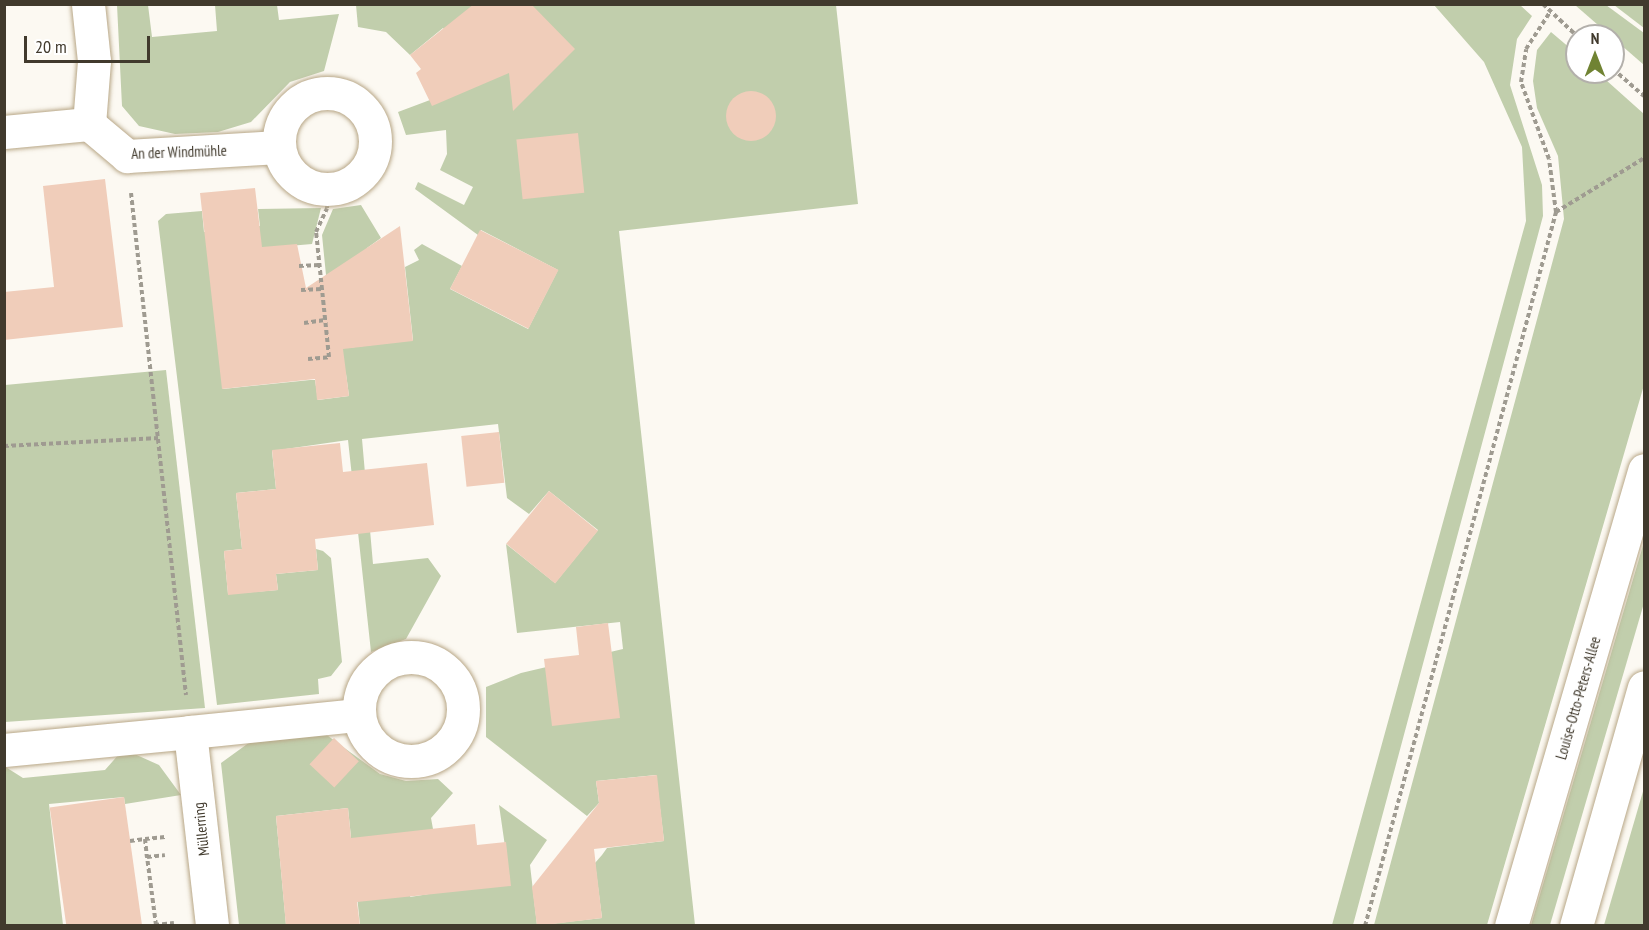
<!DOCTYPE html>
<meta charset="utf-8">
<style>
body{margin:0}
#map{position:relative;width:1649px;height:930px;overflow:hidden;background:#fcf9f2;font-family:"PT Sans Narrow",sans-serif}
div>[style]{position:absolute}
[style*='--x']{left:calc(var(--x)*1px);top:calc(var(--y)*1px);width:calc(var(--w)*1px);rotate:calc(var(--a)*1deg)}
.green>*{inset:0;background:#c1ceac}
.building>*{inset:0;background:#f0cdba;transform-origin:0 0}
.round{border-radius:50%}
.path>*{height:4px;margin-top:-2px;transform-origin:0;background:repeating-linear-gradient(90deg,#9f9b91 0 4.5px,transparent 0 7.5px)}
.roads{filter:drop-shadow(0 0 2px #b8a787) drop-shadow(0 0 2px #b8a787)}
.minor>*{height:33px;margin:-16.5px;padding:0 16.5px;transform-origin:16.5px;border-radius:16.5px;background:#fff}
.minor>.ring{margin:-16.5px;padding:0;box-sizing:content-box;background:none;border:33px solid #fff;border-radius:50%}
.primary>*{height:33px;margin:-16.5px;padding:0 16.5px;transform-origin:16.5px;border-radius:16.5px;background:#fff}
span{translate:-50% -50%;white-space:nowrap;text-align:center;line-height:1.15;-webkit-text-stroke:5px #fff;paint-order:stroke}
.street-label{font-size:15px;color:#413a2d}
.frame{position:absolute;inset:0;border:6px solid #413a2d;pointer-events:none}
.north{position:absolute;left:1565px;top:24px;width:60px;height:60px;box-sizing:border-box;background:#fff;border:2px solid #b3b0ab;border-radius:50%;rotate:0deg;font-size:16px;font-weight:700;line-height:24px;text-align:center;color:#413a2d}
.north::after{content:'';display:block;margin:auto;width:21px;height:27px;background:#708333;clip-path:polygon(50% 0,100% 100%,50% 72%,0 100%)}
.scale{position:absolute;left:24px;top:36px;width:126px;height:27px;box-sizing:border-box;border:3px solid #413a2d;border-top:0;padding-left:8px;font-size:18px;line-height:21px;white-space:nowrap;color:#413a2d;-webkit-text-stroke:4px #fff;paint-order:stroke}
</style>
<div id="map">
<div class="green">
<i style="clip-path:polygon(117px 5px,148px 5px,152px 37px,217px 31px,215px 5px,277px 5px,279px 20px,339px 14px,324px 71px,290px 82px,251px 122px,218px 132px,175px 134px,139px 126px,122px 106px)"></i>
<i style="clip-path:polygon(356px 5px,836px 5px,858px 204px,619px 231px,695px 925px,540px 925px,602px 918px,595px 863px,602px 855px,607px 848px,664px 841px,656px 775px,596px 781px,599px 803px,587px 816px,486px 737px,486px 687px,521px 673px,623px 649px,620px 622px,517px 633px,506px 544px,555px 583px,598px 530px,549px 491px,529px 514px,507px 498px,498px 424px,362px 439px,373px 564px,428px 558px,441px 576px,406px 639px,371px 652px,348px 440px,272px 451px,276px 489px,236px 493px,242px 549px,224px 551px,228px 594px,278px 590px,276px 574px,318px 570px,316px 549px,323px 551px,331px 558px,342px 662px,331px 676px,318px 679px,319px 694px,217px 705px,158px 221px,166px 214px,202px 211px,204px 232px,260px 226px,258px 209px,321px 208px,312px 244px,208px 253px,223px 389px,310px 380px,315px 380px,318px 400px,349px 396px,346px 374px,336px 375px,322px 235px,333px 209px,361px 205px,381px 238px,367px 248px,381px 270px,347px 348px,413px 340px,405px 267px,419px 260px,414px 250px,422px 244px,462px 266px,450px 289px,528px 329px,558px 270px,481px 230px,478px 235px,415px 189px,418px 182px,464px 205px,473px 187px,440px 170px,447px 154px,446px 130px,406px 135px,398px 112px,430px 100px,455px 42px,443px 28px,410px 55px,386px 32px,358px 27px)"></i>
<i style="clip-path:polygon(1434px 5px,1520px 5px,1532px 16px,1517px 39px,1510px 85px,1542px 185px,1543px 216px,1353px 925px,1332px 925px,1526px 221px,1522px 147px,1484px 62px)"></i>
<i style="clip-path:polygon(1575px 5px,1606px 5px,1644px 33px,1644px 65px)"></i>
<i style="clip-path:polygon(1614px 5px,1644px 5px,1644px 28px)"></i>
<i style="clip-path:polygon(1551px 32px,1577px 54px,1577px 72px,1597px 72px,1644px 114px,1644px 385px,1487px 925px,1374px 925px,1564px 219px,1558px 156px,1537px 108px,1533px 81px,1537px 50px)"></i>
<i style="clip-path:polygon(166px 370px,205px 708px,5px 722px,5px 385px)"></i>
<i style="clip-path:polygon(1644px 542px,1644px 603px,1550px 925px,1531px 925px)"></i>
<i style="clip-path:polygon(324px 733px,380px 774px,406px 781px,438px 779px,453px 793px,431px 818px,433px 829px,410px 897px,510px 881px,499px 805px,547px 840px,530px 865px,537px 925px,360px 925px,348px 808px,276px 816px,286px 925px,239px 925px,221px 763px,250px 742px)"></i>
<i style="clip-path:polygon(130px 752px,159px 765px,181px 795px,125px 804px,124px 797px,49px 804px,63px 925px,5px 925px,4px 766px,23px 778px,105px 770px,120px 753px)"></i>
<i style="clip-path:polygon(1644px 788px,1644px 925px,1604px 925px)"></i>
</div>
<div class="building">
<i style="clip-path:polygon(474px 4px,531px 4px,575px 49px,513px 111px,509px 73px,432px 106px,416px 73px,421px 69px,410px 55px)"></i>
<i class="round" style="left:726px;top:91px;width:50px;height:50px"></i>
<i style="left:578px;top:133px;width:60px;height:62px;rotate:84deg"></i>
<i style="clip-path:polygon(105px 179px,123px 327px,4px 340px,4px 292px,54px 287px,43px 186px)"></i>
<i style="clip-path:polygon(255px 188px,262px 247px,297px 244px,306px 288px,400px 226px,413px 341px,343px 349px,349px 396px,317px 400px,315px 379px,222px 389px,200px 193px)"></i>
<i style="left:480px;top:230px;width:88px;height:66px;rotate:27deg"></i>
<i style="left:499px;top:432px;width:51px;height:38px;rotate:84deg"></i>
<i style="clip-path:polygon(340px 443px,343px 472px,427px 463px,434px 525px,315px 539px,318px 570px,276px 574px,278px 590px,228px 595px,224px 551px,242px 549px,236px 493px,276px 489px,272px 450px)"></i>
<i style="left:549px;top:491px;width:63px;height:68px;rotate:39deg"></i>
<i style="clip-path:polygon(608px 623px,620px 718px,552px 726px,544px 659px,579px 655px,576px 627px)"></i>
<i style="left:334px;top:738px;width:34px;height:36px;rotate:43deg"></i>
<i style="clip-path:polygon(657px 775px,664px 841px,594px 849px,602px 918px,537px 926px,532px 887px,599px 803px,596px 781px)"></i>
<i style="left:124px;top:797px;width:130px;height:75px;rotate:82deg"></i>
<i style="clip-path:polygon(348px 808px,351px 838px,475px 824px,477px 845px,506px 842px,511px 886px,357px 902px,360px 926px,286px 926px,276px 816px)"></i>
</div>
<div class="path">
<i style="--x:1543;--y:4;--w:47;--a:43.3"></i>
<i style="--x:1613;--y:69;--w:41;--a:41.1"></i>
<i style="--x:131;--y:193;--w:505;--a:83.75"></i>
<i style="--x:1556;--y:212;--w:103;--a:-31.5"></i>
<i style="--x:299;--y:266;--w:20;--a:-3"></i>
<i style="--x:301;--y:290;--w:21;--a:-3"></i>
<i style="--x:304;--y:323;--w:21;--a:-8"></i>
<i style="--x:308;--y:359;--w:21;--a:-5"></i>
<i style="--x:329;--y:357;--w:126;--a:-95.9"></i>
<i style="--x:316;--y:232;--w:26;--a:-65"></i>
<i style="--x:327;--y:208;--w:19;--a:-87"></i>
<i style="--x:4;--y:446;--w:155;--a:-3"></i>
<i style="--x:145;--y:839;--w:20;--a:-6"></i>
<i style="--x:130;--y:841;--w:15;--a:-8"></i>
<i style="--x:145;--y:839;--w:18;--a:84"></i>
<i style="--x:155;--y:925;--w:19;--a:-6"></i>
<i style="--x:156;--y:925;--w:69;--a:-97.5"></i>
<i style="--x:147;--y:857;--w:18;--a:-6"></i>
<i style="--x:1365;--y:926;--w:739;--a:-75.02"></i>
<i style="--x:1556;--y:212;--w:53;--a:-97.5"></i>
<i style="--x:1549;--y:159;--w:82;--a:-110"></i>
<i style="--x:1521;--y:82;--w:33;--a:-81"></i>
<i style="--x:1526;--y:49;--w:44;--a:-57"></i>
</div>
<div class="roads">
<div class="minor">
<i style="--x:88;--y:4;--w:57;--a:84"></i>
<i style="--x:94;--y:61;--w:63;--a:94.5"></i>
<i class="ring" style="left:279px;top:93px;width:63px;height:63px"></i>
<i style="--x:4;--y:132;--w:85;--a:-5.4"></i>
<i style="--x:89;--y:124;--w:50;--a:40.1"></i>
<i style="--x:127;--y:156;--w:152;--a:-3.4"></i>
<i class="ring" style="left:359px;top:657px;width:71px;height:71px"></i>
<i style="--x:190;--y:732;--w:169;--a:-5.8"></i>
<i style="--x:4;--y:750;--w:187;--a:-5.5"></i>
<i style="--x:190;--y:732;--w:195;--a:83.5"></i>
</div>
<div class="primary">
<i style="--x:1511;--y:926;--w:475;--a:-73.7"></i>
<i style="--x:1576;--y:926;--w:248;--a:-74.1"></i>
</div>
</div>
<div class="street-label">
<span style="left:179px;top:152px;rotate:-2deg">An der Windmühle</span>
<span style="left:1578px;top:698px;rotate:-74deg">Louise-Otto-Peters-Allee</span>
<span style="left:201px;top:829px;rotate:-96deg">Müllerring</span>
</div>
<div class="frame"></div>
<div class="north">N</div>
<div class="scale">20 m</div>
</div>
